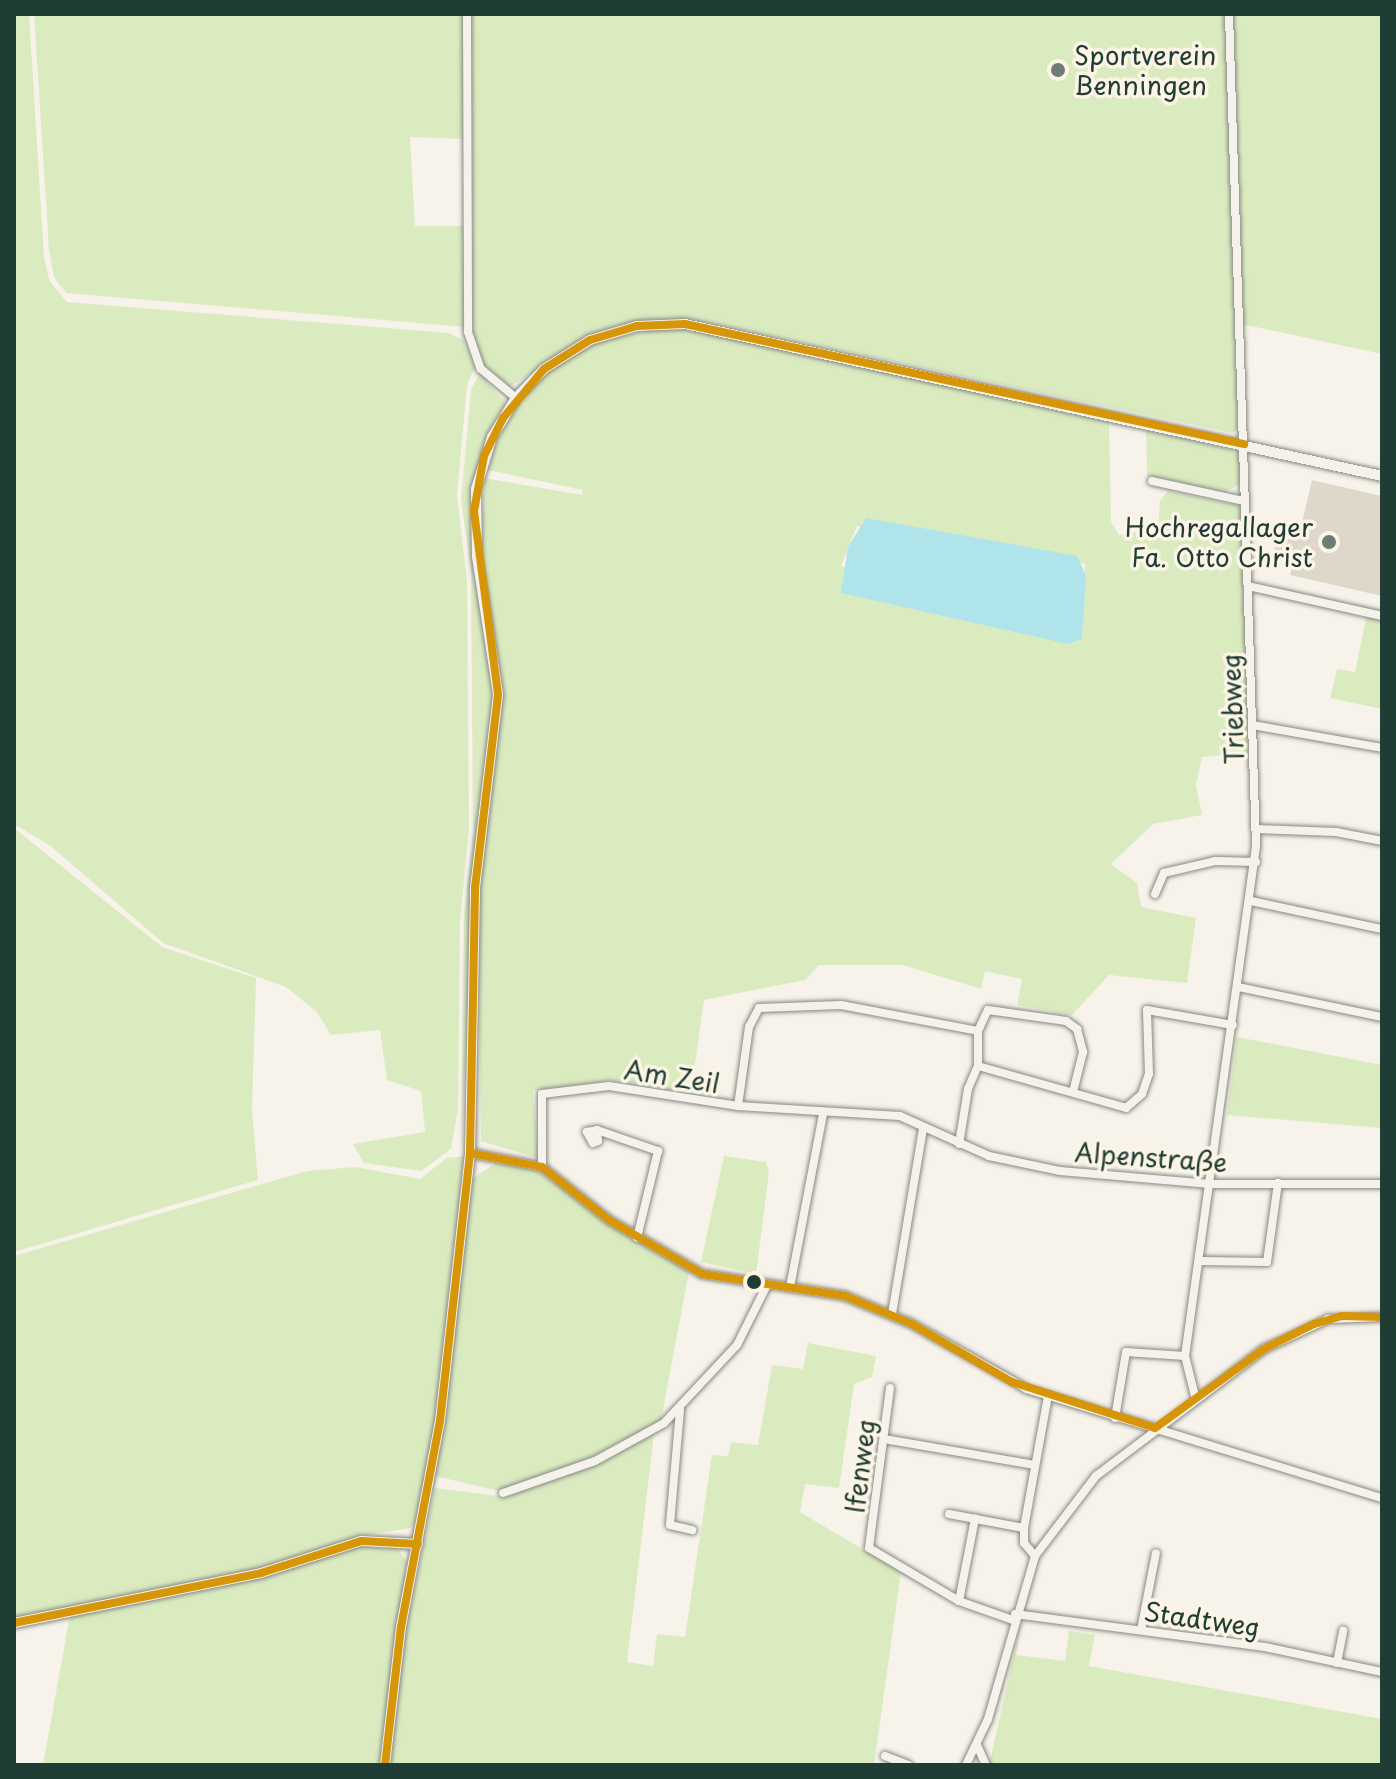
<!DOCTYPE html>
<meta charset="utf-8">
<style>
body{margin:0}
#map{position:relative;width:1396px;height:1779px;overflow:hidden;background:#f7f3ea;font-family:"Playpen Sans",sans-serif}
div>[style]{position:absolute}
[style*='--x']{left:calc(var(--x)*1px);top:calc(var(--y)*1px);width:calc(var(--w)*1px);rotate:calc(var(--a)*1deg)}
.green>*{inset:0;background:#dbebc0}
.water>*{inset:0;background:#aee4ea}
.building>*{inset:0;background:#ded8ca}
.roads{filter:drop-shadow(0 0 2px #868984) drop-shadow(0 0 2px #868984)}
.minor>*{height:8px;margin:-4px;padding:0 4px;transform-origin:4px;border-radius:4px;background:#f5f2ec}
.tertiary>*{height:10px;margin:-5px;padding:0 5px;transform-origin:5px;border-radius:5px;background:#f5f2ec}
.bus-1>*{height:8px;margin:-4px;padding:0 4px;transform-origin:4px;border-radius:4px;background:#d79608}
.dots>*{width:22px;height:22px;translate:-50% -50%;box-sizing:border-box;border:4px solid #fcf5e5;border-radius:50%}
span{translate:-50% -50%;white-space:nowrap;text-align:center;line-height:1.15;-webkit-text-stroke:7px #fcf5e5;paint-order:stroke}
.poi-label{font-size:26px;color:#1f3d34}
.left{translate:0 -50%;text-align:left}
.right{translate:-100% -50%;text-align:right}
.street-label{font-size:26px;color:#1f3d34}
.frame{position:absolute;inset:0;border:16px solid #1f3d34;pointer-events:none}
</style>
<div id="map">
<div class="green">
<i style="clip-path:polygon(14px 14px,29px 14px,44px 257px,50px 282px,67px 302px,449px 333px,465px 341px,475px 367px,467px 385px,457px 495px,467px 580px,469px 828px,460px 921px,458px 1109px,451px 1149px,421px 1171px,364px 1163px,353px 1144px,425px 1132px,421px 1091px,387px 1080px,380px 1030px,331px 1035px,317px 1012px,286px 987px,163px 943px,52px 847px,14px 824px)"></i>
<i style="clip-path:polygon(34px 14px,463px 14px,464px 139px,410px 137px,415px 226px,466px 226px,466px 327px,66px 293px,54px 277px,49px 250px)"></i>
<i style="clip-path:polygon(470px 14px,1382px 14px,1382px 354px,1242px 324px,1239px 428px,1233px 433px,705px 322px,648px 320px,598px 332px,509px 387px,479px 360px,472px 331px)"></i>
<i style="clip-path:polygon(evenodd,655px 329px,704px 331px,1109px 420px,1111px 522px,1119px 535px,1158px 529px,1160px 501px,1168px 491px,1241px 506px,1249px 753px,1202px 757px,1196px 785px,1202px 815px,1153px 824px,1111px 864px,1137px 883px,1141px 907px,1196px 918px,1187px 983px,1109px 975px,1072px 1015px,1017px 1005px,1022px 979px,985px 971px,981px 989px,903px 965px,819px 965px,805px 980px,704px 1000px,691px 1093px,609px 1080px,533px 1091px,538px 1158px,481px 1141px,478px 906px,502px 696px,482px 554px,484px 478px,582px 495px,583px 490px,488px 470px,492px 451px,516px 407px,550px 369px,598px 342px,655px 329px,857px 526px,1085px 564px,1082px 639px,1068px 644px,841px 566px,857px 526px)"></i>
<i style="clip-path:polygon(480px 373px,505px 403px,482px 452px,471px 507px,493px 705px,475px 849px,461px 1149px,464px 913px,473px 834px,471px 571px,461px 500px,471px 390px)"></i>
<i style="clip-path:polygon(1146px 427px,1240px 453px,1240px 484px,1225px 492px,1147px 476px)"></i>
<i style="clip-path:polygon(1368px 608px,1382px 611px,1382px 709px,1330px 698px,1337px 669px,1355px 672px)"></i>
<i style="clip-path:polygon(14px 828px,162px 947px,256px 978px,252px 1109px,258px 1180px,14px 1252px)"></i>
<i style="clip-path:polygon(1237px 1037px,1382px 1065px,1382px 1128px,1227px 1115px)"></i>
<i style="clip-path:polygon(465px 1156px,437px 1412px,418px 1518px,411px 1528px,361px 1536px,265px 1567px,14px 1618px,14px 1256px,307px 1171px,355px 1167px,420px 1179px,447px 1158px)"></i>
<i style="clip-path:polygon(724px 1156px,766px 1162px,769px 1172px,756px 1274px,701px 1262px)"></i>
<i style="clip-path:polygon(497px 1162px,536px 1170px,689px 1272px,661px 1420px,599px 1455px,499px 1491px,435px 1476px,473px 1178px)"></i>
<i style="clip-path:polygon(808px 1343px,876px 1356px,872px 1377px,854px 1384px,839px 1488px,805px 1484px,800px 1512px,901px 1572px,874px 1765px,389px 1765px,398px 1670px,435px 1488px,506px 1497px,596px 1465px,654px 1434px,627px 1662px,653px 1666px,657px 1634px,685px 1637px,712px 1455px,728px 1456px,731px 1442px,758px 1445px,772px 1365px,803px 1369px)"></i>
<i style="clip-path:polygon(359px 1546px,397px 1548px,407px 1561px,381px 1765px,43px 1765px,70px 1615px)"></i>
<i style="clip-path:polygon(1022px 1619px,1016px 1655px,1065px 1661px,1069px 1631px,1095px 1635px,1089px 1666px,1382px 1719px,1382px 1765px,989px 1765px)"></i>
</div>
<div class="water">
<i style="clip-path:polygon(866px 518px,1077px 556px,1086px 575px,1082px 639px,1068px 644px,841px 593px,848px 547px)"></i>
</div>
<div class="building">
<i style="clip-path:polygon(1312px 480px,1382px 496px,1382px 596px,1290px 575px,1294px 561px,1273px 556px,1280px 527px,1301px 527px)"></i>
</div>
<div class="roads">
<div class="minor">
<i style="--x:467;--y:14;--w:318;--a:89.8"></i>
<i style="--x:468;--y:332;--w:39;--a:71"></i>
<i style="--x:481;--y:369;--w:45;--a:39.6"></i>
<i style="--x:1152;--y:481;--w:94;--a:12.3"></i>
<i style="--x:1248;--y:586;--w:137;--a:12.6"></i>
<i style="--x:1252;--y:725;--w:132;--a:10"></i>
<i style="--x:1256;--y:829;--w:80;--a:2.1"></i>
<i style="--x:1336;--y:832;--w:47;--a:11.1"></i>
<i style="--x:1155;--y:894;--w:23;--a:-67"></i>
<i style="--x:1164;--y:873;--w:52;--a:-13.2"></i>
<i style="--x:1215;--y:861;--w:41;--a:1.4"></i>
<i style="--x:1251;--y:901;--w:134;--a:12.1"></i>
<i style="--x:1238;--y:987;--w:147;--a:11.8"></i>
<i style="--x:978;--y:1066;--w:35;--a:-90"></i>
<i style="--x:978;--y:1031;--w:23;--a:-65"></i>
<i style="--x:988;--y:1010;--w:79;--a:8"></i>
<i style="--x:1066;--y:1021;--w:14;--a:36"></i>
<i style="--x:1077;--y:1029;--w:24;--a:75"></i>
<i style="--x:1083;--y:1052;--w:38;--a:104"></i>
<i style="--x:738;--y:1106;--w:80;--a:-82.1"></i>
<i style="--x:749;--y:1027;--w:21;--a:-62"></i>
<i style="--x:759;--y:1008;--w:82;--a:-2.1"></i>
<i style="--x:841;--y:1005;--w:139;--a:10.7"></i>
<i style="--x:597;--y:1130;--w:65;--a:19"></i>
<i style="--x:658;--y:1151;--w:89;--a:103.6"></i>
<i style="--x:597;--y:1130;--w:11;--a:85"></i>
<i style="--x:598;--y:1141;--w:5;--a:158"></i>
<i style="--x:593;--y:1143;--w:13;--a:-119"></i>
<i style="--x:587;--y:1132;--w:10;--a:-11"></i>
<i style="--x:959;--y:1144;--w:56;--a:-80.7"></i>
<i style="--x:968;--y:1089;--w:25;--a:-67"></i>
<i style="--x:978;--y:1066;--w:154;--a:15.8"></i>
<i style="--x:1126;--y:1108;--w:21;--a:-41"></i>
<i style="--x:1142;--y:1094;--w:21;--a:-71"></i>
<i style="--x:1149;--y:1074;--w:64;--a:-91.8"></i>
<i style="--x:1147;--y:1010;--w:87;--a:9.9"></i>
<i style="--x:470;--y:1153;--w:73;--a:11"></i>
<i style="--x:542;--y:1167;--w:85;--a:38.3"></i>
<i style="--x:609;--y:1220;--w:108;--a:30.1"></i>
<i style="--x:702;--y:1274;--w:145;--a:8.7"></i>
<i style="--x:845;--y:1296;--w:73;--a:22.7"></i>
<i style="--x:912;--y:1324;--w:132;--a:29.5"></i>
<i style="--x:1027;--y:1389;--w:371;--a:17.1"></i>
<i style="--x:542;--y:1167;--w:73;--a:-90"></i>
<i style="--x:542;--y:1094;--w:67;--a:-6.8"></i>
<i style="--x:609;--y:1086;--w:131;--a:8.8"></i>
<i style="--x:738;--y:1106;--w:162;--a:3.5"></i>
<i style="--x:900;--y:1116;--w:98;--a:24.2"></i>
<i style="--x:989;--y:1156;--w:73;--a:11.9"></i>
<i style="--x:1060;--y:1171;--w:154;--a:4.9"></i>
<i style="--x:1213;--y:1184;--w:169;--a:0"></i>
<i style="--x:1201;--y:1261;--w:66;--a:0.9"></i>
<i style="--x:1267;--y:1262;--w:80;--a:-82.1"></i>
<i style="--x:790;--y:1287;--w:176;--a:-79.2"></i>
<i style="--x:892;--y:1314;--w:189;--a:-80.5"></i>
<i style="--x:890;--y:1388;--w:161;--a:97.5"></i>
<i style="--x:869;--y:1548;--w:104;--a:30.5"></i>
<i style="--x:959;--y:1601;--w:57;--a:19.4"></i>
<i style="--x:1195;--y:1396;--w:41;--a:-104"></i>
<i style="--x:1185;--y:1356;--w:515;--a:-82.07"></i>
<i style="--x:1256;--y:846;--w:832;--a:-91.86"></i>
<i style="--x:680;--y:1410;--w:115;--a:95"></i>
<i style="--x:670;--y:1525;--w:23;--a:13"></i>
<i style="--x:1115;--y:1418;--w:67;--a:-80.5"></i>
<i style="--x:1126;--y:1352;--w:59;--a:3.9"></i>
<i style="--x:884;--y:1439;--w:153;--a:9.8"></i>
<i style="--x:503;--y:1493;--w:97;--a:-19.2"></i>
<i style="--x:595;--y:1461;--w:79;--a:-28.8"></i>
<i style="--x:664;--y:1423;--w:107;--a:-46.9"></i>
<i style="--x:737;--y:1345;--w:65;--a:-63.4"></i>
<i style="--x:949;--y:1514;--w:76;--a:10.6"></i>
<i style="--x:1035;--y:1556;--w:17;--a:-130"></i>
<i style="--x:1024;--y:1543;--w:15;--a:-90"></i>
<i style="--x:1024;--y:1528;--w:134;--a:-79.7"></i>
<i style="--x:959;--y:1601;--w:84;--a:-79"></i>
<i style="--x:1015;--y:1614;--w:252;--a:7.5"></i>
<i style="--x:1265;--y:1647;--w:120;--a:12.1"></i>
<i style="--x:1141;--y:1630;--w:78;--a:-79"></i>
<i style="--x:1337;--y:1663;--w:33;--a:-79"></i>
<i style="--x:977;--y:1745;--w:22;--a:66"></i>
<i style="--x:885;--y:1756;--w:25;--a:21"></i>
<i style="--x:966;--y:1765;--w:51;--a:-64.4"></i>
<i style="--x:988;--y:1719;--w:170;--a:-73.9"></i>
<i style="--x:1035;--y:1556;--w:101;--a:-52.7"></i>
<i style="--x:1096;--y:1476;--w:211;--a:-37.1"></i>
<i style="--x:1264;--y:1349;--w:71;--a:-25.1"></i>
<i style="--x:1328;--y:1319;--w:54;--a:-2.1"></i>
</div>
<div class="tertiary">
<i style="--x:14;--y:1623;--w:252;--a:-11.4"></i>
<i style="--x:261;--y:1573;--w:105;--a:-17.7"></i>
<i style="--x:361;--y:1541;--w:57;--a:3"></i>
<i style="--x:385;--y:1765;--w:139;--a:-83.4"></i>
<i style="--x:401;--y:1627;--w:210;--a:-79.3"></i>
<i style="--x:440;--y:1421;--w:270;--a:-83.6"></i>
<i style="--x:470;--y:1153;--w:265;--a:-88.9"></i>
<i style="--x:475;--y:888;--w:195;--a:-83.2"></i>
<i style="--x:498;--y:694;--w:140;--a:-98.7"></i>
<i style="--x:477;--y:556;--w:67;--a:-90.9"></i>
<i style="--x:476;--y:489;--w:54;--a:-72.9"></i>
<i style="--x:492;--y:437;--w:46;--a:-58.4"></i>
<i style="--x:516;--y:398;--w:40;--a:-46"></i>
<i style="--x:544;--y:369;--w:54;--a:-32.2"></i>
<i style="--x:590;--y:340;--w:49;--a:-16.6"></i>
<i style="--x:637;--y:326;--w:48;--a:-2.4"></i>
<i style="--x:685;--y:324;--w:713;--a:12.3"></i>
</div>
</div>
<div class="bus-1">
<i style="--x:470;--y:1153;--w:73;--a:11"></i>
<i style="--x:542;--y:1167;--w:85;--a:38.3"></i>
<i style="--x:609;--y:1220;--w:108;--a:30.1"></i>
<i style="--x:702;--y:1274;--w:145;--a:8.7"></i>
<i style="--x:845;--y:1296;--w:73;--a:22.7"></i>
<i style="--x:912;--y:1324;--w:116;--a:30.1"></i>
<i style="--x:1012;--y:1382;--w:150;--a:17.8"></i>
<i style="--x:1155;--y:1428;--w:135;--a:-35.9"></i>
<i style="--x:1264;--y:1349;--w:56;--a:-26.6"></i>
<i style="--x:1314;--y:1324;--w:29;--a:-16"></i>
<i style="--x:1342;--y:1316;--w:40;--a:1.4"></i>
<i style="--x:14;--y:1623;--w:252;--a:-11.4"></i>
<i style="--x:261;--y:1573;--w:105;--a:-17.7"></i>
<i style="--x:361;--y:1541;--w:57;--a:3"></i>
<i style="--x:385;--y:1765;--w:139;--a:-83.4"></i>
<i style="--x:401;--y:1627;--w:210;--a:-79.3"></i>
<i style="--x:440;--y:1421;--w:270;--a:-83.6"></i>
<i style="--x:470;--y:1153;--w:265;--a:-88.9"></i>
<i style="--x:475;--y:888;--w:195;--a:-83.2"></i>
<i style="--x:498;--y:694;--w:185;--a:-97.5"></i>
<i style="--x:474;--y:511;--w:56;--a:-79.7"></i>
<i style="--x:484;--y:456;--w:42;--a:-63.4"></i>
<i style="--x:503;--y:418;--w:64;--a:-50.1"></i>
<i style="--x:544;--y:369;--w:54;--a:-32.2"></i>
<i style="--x:590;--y:340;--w:49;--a:-16.6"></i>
<i style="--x:637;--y:326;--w:48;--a:-2.4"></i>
<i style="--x:685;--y:324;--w:572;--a:12.12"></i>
</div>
<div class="dots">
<i style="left:1058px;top:70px;background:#6b7d74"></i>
<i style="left:1329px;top:542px;background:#6b7d74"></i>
<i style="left:754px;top:1282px;background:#1f3d34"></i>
</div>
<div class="poi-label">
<span class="left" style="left:1074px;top:70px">Sportverein<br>Benningen</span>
<span class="right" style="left:1313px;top:542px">Hochregallager<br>Fa. Otto Christ</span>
</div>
<div class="street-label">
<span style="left:1232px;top:709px;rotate:-92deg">Triebweg</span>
<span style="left:672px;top:1076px;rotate:9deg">Am Zeil</span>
<span style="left:1151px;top:1157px;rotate:4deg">Alpenstraße</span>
<span style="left:860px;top:1466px;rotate:-83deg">Ifenweg</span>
<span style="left:1202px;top:1619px;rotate:8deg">Stadtweg</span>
</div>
<div class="frame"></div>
</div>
